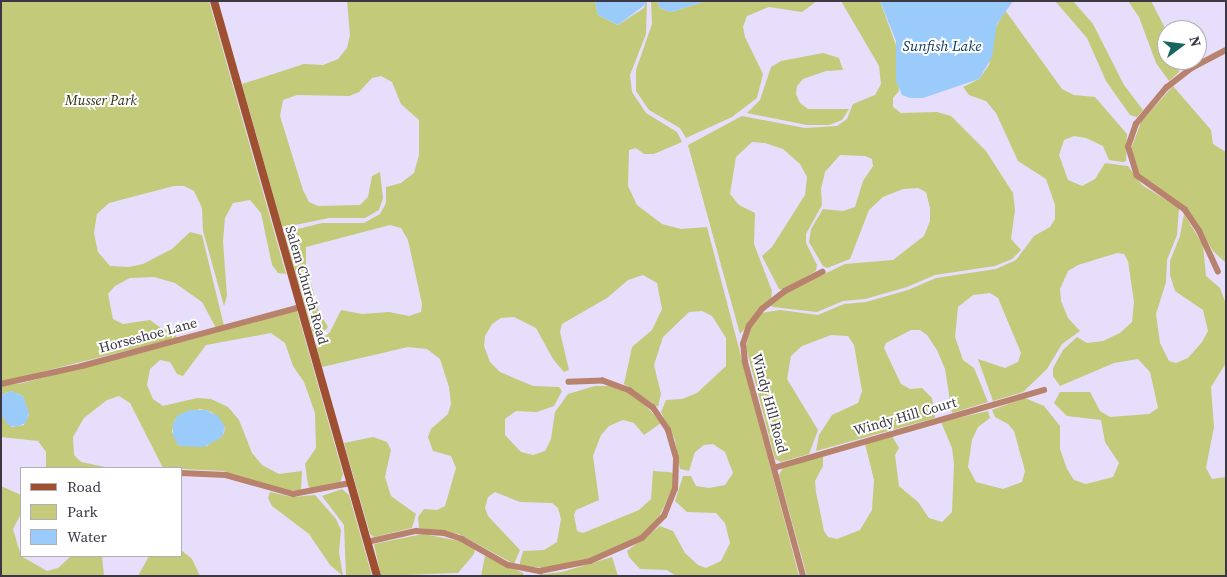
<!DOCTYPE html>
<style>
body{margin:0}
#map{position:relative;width:1227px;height:577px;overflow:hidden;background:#e6defb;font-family:"Source Serif 4",serif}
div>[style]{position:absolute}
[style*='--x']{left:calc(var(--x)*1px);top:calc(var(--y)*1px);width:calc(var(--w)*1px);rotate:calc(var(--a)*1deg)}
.green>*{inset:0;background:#c3ca7a}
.water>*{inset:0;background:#9bcbfb}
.street>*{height:5.5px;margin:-2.75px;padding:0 2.75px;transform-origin:2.75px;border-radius:2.75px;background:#b8826d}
.secondary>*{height:8px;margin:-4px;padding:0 4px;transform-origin:4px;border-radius:4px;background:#9e5031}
span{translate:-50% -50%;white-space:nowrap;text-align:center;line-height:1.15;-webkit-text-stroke:4px #fff;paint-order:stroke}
.park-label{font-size:14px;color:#2e300c;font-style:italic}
.street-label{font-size:14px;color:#3b3843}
.water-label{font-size:15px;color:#0f3b62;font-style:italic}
.frame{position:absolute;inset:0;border:2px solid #3b3843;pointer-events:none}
.legend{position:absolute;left:20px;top:467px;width:162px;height:90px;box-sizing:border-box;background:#fff;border:1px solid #b1afb4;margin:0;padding:6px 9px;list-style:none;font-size:15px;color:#3b3843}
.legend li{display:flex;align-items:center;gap:10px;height:25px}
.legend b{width:25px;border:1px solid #b1afb4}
.north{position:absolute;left:1157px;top:20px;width:50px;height:50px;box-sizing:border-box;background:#fff;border:1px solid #b1afb4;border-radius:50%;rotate:75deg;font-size:14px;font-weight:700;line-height:20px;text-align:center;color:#3b3843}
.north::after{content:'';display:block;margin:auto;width:18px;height:22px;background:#186561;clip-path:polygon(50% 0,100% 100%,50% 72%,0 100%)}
</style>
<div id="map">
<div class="green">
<i style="clip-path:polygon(1px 1px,209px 1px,286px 274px,278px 273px,272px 265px,261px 213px,250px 200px,233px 203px,225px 218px,223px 241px,227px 296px,224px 306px,203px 231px,202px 208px,194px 191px,184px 186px,174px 186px,109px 203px,97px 214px,94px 233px,98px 252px,110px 266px,129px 267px,143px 264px,172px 249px,190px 232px,202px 235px,224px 326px,216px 328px,202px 302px,175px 283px,154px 277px,130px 278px,115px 286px,108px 294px,113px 319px,123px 324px,150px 320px,161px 328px,173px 331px,177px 338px,1px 382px)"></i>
<i style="clip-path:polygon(347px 1px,595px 1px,598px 15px,618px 25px,644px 8px,647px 1px,646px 34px,630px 75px,632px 92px,646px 113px,677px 132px,682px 142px,654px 154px,644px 154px,636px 148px,629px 150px,628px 186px,637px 205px,662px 224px,681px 229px,707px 227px,799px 576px,676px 576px,667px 570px,640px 569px,629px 557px,627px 551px,660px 526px,673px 531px,685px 553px,698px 565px,706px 568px,721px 561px,730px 543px,725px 523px,716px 513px,687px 512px,675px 501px,683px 476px,691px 476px,696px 486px,709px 488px,725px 485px,733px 473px,725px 452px,713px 444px,704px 445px,695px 452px,689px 471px,680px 469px,675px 440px,661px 412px,666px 400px,682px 399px,697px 393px,726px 366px,726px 338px,712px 316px,702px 311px,689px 312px,663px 337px,654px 365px,661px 394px,658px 407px,624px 384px,632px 347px,652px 330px,662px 309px,657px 283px,643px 275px,628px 280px,607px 298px,562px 324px,560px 332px,569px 370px,564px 372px,553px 359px,536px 328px,514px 317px,501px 318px,492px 324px,485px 336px,484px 346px,490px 362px,500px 372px,533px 386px,559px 387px,562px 391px,554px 406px,537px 412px,516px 411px,505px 419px,505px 435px,521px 452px,533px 455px,545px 451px,551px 439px,555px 412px,568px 394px,595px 386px,610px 386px,629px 393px,648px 408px,661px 423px,644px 435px,634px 423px,623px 420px,609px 426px,601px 435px,593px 456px,599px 500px,576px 510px,574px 515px,577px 531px,583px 533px,639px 510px,651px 499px,653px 471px,668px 472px,674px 473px,672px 489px,659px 517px,640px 536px,593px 557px,547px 568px,520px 566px,520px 562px,523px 551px,544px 550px,557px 542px,561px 519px,558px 508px,552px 503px,520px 502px,495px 492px,488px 497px,485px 508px,488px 516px,520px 550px,514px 564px,459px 534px,419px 528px,418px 517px,424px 509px,437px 510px,445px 506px,456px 468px,451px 456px,433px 451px,428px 437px,431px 429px,448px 414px,451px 404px,449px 387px,440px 359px,427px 349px,408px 347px,322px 367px,316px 345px,330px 332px,341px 310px,362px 314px,389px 312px,409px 316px,421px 312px,422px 304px,408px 240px,401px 228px,390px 225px,306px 247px,306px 266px,319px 312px,328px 327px,321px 335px,314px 337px,285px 236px,290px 231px,322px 223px,364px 223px,380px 214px,386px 203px,386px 187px,401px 183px,414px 173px,419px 155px,419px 120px,401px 104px,392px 82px,381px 76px,372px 78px,359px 92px,349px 96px,297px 95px,283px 100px,280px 116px,303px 190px,309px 202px,318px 206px,360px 205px,368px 197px,372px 176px,380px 172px,383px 198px,379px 210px,365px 218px,329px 218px,285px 227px,282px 226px,242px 84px,304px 64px,323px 65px,338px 59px,347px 48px,350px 35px)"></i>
<i style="clip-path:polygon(651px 1px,657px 1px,660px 8px,671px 12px,706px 1px,817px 1px,802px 12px,769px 7px,747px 16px,743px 27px,745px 37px,763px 74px,757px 98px,732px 117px,686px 138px,680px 128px,649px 110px,636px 91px,636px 70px,652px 24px)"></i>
<i style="clip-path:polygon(841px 1px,880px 1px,897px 48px,899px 91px,893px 98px,893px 107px,901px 113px,937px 112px,951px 116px,986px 151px,1013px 193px,1015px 210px,1011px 239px,1021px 250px,1012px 259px,995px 266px,935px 275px,907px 287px,865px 299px,843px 301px,817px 312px,773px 307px,770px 305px,791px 290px,845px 264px,893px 260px,924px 236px,930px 221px,930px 208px,926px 192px,918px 188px,903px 189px,883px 197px,869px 210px,850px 259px,827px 268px,823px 266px,809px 242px,811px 229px,823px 209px,843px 211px,855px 207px,863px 181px,873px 166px,872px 159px,865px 156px,840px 155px,825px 172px,821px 189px,822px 205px,806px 234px,806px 243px,817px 265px,816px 271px,784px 290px,779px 289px,762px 256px,772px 247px,805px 195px,807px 177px,800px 164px,783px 149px,765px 143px,752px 142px,736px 157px,730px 194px,739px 205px,755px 213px,754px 244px,772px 291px,771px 299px,740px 334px,688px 145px,742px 116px,805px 128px,837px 126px,847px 119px,853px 104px,875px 95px,881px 84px,879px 66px)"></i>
<i style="clip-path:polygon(1055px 1px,1073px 1px,1093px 24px,1124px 85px,1143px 110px,1137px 117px,1130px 115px,1125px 108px,1106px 81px,1087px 38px)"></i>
<i style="clip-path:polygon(1128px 1px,1151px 1px,1167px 32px,1167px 60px,1178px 60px,1180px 67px,1179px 72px,1169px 81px,1156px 63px,1139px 17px)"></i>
<i style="clip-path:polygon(1005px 10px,1062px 89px,1074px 95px,1095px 97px,1127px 134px,1126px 161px,1123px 162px,1109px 160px,1103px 146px,1086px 138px,1074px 136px,1064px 140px,1059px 155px,1068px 180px,1082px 186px,1095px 179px,1105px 163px,1128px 166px,1142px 185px,1179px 208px,1177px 235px,1167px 260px,1166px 282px,1156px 314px,1160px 343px,1169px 361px,1176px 363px,1188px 358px,1202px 342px,1208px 331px,1203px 310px,1175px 291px,1170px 275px,1170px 261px,1180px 236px,1184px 214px,1203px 245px,1206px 276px,1220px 288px,1226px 304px,1226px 363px,1211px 387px,1214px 427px,1206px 468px,1212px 479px,1226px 477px,1226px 576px,807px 576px,779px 475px,783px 468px,823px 456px,823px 466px,815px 481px,816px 492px,824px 531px,828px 537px,837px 539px,860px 530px,872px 510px,874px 480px,865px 444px,892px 436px,899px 448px,895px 455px,899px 486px,918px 502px,929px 518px,942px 522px,952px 512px,954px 464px,952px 448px,941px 422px,988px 411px,990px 418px,978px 427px,972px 440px,968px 467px,976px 482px,1003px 489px,1022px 482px,1025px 471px,1014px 431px,1008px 424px,995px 417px,992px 410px,1025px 398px,1044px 406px,1060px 426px,1060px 449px,1067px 469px,1074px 480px,1086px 484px,1113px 477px,1119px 463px,1105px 442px,1101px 420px,1067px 416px,1054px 403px,1060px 392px,1090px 392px,1100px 411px,1110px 417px,1149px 414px,1158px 408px,1150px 372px,1138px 359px,1114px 363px,1060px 386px,1053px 376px,1053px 368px,1063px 350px,1077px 337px,1087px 343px,1103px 341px,1120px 333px,1132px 322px,1134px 302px,1128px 261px,1124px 254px,1117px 253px,1078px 265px,1068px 271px,1060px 289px,1061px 301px,1068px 318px,1080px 331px,1062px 344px,1047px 369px,1023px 392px,993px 401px,978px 359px,1005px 368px,1018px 362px,1021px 353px,998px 298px,990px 293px,973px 295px,958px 307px,955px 337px,963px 360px,974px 368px,988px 402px,952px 413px,945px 369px,937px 350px,927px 335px,920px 330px,911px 330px,886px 343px,884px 348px,901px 384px,910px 389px,922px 388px,932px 398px,935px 418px,816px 451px,819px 435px,832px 415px,858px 403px,862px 391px,854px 345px,848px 336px,831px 335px,802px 346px,791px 356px,787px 379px,818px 430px,809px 454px,781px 462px,775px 459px,746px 347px,751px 327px,761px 313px,780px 310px,818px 315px,844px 304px,866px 302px,908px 290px,936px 278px,996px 269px,1016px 260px,1034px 236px,1050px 227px,1055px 219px,1055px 205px,1046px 179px,1018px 161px,996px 113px,986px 101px,969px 95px,963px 87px,979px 79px,989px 65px,996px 27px)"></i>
<i style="clip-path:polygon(823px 53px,839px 58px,843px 70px,826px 71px,803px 79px,797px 86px,796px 94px,800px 103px,808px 109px,849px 109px,842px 120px,829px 125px,807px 125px,747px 113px,760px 100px,771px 67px,781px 61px)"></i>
<i style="clip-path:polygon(1173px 86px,1211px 130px,1213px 144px,1226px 152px,1226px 263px,1213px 251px,1187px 208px,1139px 174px,1131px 149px,1141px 122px)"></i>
<i style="clip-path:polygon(evenodd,292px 311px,297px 311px,343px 474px,340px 483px,311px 490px,308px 485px,305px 464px,316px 448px,315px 413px,304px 382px,293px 366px,285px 343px,271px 333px,206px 345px,183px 376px,177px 374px,170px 362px,160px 360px,150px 369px,147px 385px,153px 399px,163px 406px,197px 398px,211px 399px,228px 407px,239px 420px,252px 453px,262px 465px,279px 474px,302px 471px,301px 491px,279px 489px,223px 471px,163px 468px,130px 403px,119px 396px,107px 400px,84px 418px,73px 437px,74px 455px,81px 462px,110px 468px,46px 468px,46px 452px,38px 441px,1px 437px,1px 414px,12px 427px,24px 425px,29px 415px,23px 396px,11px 391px,1px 395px,1px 386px,23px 383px,292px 311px,200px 409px,212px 412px,225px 427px,224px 433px,207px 446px,179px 446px,172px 432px,174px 421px,177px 417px,200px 409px)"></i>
<i style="clip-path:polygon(373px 437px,387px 442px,391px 450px,385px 477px,391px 496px,416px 514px,412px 528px,374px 537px,370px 534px,344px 443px)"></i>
<i style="clip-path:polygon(1px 486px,21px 495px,21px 514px,13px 529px,21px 556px,47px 571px,58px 568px,71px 556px,102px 556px,104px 576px,1px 576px)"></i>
<i style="clip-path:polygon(342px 489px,349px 495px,372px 576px,346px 576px,344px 525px,322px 496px)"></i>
<i style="clip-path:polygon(270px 492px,292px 497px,315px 495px,336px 519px,341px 530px,339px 552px,343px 576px,330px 565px,309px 534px,272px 506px,268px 498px)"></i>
<i style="clip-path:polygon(423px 534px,460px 541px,475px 549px,474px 554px,458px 573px,381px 576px,374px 544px)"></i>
<i style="clip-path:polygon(181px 550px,192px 559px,200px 576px,138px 576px,149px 556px,181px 556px)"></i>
<i style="clip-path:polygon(485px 556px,523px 573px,524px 576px,481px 576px)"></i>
<i style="clip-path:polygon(612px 557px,618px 576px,528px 576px,562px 572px)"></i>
</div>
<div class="water">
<i style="clip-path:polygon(595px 1px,646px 1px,646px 4px,618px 25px,598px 15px)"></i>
<i style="clip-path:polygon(657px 1px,706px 1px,671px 12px,660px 8px)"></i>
<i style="clip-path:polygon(1013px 1px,997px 24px,992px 57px,979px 79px,923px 98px,910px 98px,902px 95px,896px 81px,896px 41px,880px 1px)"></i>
<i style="clip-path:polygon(11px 391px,23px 396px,29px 413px,26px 423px,16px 427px,8px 425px,1px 414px,1px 395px)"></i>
<i style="clip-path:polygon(190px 410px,206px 410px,218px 416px,225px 427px,222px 437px,204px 447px,179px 446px,173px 436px,173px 423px,178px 415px)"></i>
</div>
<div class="street">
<i style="--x:1218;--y:272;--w:45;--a:-114.9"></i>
<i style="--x:1199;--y:231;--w:25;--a:-124"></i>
<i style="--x:1185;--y:210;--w:59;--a:-144.7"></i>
<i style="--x:1137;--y:176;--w:30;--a:-107"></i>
<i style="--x:1128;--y:147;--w:24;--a:-71"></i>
<i style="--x:1136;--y:124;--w:47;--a:-50.2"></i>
<i style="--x:1166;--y:88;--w:33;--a:-38"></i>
<i style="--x:1192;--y:68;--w:38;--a:-28"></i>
<i style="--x:1;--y:384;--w:83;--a:-12.5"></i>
<i style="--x:82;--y:366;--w:226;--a:-15.1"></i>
<i style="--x:774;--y:468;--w:281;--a:-16.1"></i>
<i style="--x:181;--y:473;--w:45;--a:2.5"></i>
<i style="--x:226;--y:475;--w:70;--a:15.8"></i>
<i style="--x:293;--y:494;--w:58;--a:-10.9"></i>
<i style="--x:367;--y:542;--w:50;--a:-12.7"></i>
<i style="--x:416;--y:531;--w:28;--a:4"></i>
<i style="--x:444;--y:533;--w:19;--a:18"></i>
<i style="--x:462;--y:539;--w:53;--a:29.5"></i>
<i style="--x:508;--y:565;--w:33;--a:11"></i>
<i style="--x:540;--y:571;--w:51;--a:-11.3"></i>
<i style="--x:590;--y:561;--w:57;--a:-23.9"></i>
<i style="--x:642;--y:538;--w:31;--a:-45"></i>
<i style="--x:664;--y:516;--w:29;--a:-68"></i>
<i style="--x:675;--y:489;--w:31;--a:-88"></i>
<i style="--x:676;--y:458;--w:29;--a:-106"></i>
<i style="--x:668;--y:430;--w:27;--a:-124"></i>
<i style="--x:653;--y:408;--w:29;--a:-144"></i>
<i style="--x:630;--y:391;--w:29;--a:-160"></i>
<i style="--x:603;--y:381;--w:34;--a:178"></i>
<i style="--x:803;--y:576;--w:222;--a:-105.2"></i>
<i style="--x:745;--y:362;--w:18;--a:-96"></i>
<i style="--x:743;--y:344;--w:19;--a:-72"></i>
<i style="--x:749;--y:326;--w:21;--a:-53"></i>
<i style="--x:762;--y:309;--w:29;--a:-38"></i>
<i style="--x:785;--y:291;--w:42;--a:-27.2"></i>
</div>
<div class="secondary">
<i style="--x:214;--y:1;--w:598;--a:74.17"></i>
</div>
<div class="park-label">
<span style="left:101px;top:100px">Musser Park</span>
</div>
<div class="street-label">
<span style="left:307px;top:285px;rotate:74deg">Salem Church Road</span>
<span style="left:148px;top:335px;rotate:-15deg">Horseshoe Lane</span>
<span style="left:770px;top:403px;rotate:75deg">Windy Hill Road</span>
<span style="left:905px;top:416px;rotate:-16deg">Windy Hill Court</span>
</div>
<div class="water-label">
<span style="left:942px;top:46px">Sunfish Lake</span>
</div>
<div class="frame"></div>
<ul class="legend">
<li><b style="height:6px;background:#9e5031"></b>Road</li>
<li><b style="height:14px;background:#c3ca7a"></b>Park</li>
<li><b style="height:14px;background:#9bcbfb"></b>Water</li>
</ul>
<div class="north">N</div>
</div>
